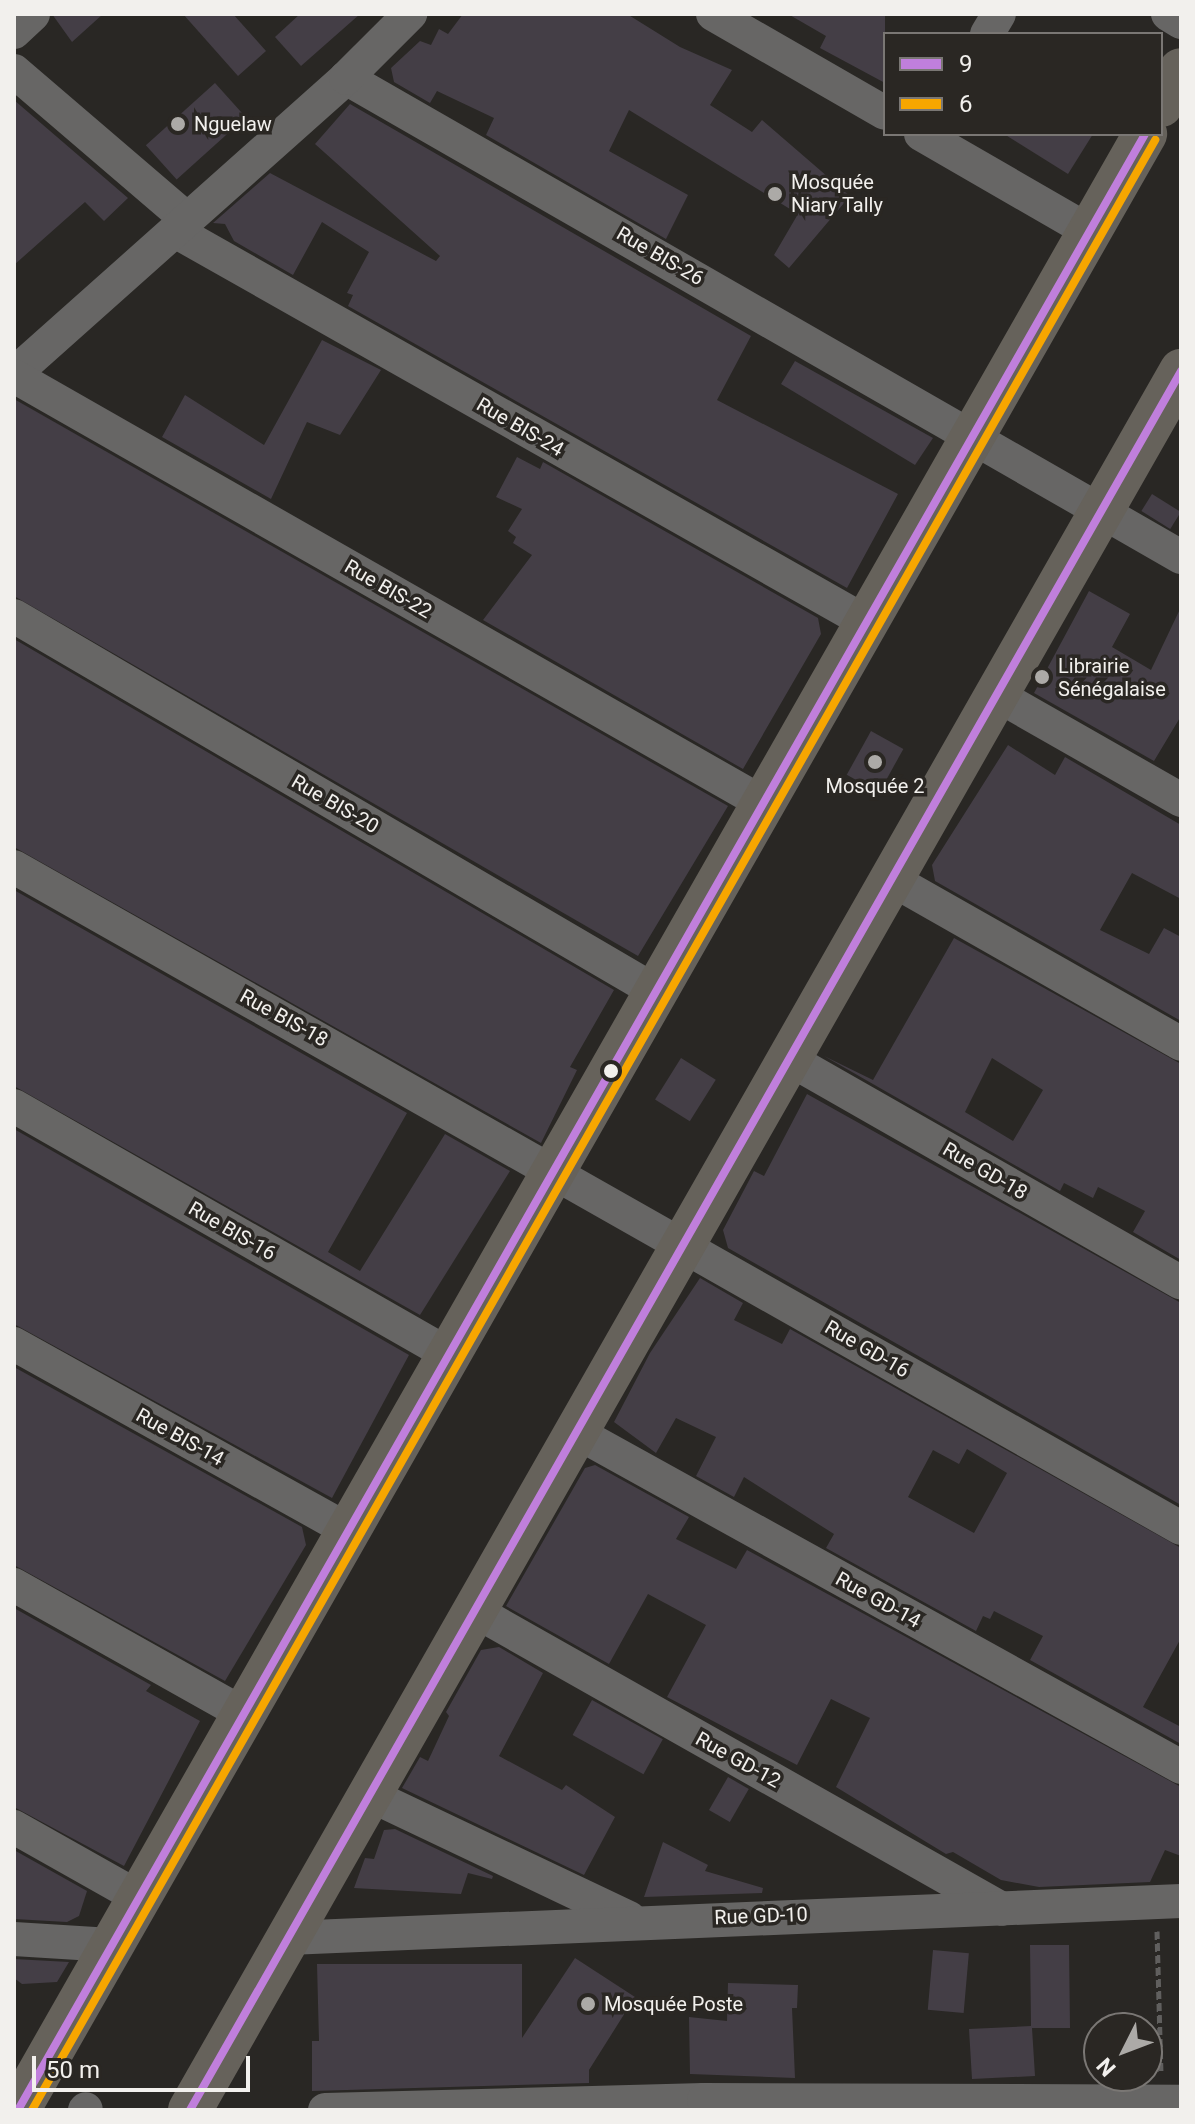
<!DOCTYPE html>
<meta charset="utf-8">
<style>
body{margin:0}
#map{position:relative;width:1195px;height:2124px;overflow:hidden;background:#292724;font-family:Roboto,sans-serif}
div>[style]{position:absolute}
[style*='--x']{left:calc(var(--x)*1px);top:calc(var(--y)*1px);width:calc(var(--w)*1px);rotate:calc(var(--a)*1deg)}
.building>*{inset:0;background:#443e46;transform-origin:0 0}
.path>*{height:5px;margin-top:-2.5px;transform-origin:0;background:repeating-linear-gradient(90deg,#605f5e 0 8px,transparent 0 12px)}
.minor>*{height:34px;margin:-17px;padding:0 17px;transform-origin:17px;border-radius:17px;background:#676665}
.major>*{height:44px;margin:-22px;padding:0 22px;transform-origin:22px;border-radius:22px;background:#66625b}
.bus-1>*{height:8px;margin:-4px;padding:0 4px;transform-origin:4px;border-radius:4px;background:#c07fdc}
.bus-2>*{height:8px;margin:-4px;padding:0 4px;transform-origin:4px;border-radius:4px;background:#f7a600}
.dots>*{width:22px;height:22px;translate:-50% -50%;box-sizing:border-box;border:4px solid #2a2723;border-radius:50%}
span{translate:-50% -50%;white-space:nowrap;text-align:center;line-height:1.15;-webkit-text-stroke:7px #2a2723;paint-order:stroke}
.poi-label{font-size:20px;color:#f2f0ed}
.left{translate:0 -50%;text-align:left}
.street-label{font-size:20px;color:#f2f0ed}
.frame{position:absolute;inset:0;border:16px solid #f2f0ed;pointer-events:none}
.legend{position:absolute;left:883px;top:32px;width:280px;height:104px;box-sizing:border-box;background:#2a2723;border:2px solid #7a7774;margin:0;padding:10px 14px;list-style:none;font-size:24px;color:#f2f0ed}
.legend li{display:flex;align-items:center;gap:16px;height:40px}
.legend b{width:40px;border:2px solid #7a7774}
.north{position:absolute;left:1083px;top:2012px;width:80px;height:80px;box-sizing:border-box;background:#2a2723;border:2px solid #7a7774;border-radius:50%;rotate:228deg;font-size:22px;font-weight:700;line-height:32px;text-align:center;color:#f2f0ed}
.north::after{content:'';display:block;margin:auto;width:28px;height:36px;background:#acaaa7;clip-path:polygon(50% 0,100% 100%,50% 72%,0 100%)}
.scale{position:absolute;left:32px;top:2056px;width:218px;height:36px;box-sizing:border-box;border:4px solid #f2f0ed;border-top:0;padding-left:10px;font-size:24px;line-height:28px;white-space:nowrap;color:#f2f0ed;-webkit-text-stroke:6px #2a2723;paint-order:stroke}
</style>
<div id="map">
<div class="building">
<i style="clip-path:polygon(52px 14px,103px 14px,72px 42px)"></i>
<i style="clip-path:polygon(183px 14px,233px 14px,266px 51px,238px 76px)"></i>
<i style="clip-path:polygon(300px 14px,360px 14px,301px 66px,275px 37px)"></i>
<i style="clip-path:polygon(463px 14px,627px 14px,680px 47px,732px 70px,710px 105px,752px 132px,762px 120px,850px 196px,789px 268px,774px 255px,798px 214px,629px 110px,609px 151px,688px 195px,666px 239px,486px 135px,494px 118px,437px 91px,430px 103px,394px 82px,391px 68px,420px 41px,431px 45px,439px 29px,448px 34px)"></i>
<i style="clip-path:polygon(788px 14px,885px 14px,885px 83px,820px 48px,826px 36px)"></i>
<i style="left:215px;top:83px;width:46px;height:93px;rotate:48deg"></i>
<i style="clip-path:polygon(14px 100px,128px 198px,104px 221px,85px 202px,14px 265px)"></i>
<i style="clip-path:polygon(350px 104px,751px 336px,717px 400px,898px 494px,847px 588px,348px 306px,353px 295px,347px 293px,369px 252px,322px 222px,293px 275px,234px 241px,225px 224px,213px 223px,270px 173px,436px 261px,440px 256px,315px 144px)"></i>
<i style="clip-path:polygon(1004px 134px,1093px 134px,1068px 174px)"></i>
<i style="clip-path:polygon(322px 340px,381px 370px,340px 435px,307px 422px,271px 499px,162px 437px,185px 395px,264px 445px)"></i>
<i style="clip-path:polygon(795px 361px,933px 438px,915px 465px,781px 384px)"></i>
<i style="clip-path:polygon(14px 399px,728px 806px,638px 956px,14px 596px)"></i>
<i style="clip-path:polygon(517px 457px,540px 469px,543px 462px,818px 618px,821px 634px,743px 769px,483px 620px,532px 555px,513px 543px,516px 537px,508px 531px,522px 509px,496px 497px)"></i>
<i style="left:1152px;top:494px;width:34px;height:20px;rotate:32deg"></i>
<i style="clip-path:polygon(1089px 591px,1130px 614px,1112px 647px,1151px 670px,1181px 607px,1181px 716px,1154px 761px,1034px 693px)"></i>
<i style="clip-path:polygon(14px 639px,614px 990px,570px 1067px,577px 1070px,541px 1143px,14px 847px)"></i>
<i style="left:871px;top:731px;width:37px;height:50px;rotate:29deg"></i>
<i style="clip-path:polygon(1008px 745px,1055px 775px,1065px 757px,1181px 825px,1181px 899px,1132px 873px,1100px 930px,1149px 954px,1164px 928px,1181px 937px,1181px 1021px,935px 881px,932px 865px)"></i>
<i style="clip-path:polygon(14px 890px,407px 1113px,328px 1252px,360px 1271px,445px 1134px,510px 1171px,420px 1315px,14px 1086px)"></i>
<i style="clip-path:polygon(evenodd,954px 938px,1181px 1064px,1181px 1260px,1133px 1232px,1145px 1211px,1098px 1187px,1093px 1198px,1064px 1183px,1060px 1191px,824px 1056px,873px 1080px,954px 938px,992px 1058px,1043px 1090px,1013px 1141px,965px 1112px,992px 1058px)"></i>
<i style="left:681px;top:1058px;width:41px;height:49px;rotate:32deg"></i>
<i style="clip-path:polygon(807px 1094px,1181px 1303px,1181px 1505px,728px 1248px,723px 1230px,754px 1171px,764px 1176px)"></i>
<i style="clip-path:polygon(14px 1129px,409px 1355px,332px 1498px,14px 1324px)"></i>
<i style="clip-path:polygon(evenodd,700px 1278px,743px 1303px,734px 1320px,782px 1344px,790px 1329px,1181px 1548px,1181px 1638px,1143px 1707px,1181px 1727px,1181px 1744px,1030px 1660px,1043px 1636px,994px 1611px,990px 1619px,983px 1616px,976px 1631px,826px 1548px,834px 1534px,744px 1477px,734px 1497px,696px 1476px,716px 1437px,676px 1418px,656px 1453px,614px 1422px,650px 1353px,700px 1278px,967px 1449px,1007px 1473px,974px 1533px,908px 1497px,933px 1450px,959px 1464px,967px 1449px)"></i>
<i style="clip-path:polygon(14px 1367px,302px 1527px,306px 1545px,225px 1681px,14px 1565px)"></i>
<i style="clip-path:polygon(595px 1465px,689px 1517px,676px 1539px,736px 1569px,747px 1550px,1181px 1787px,1181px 1856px,1165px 1850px,1150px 1882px,1039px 1887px,1001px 1880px,953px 1852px,946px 1854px,836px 1787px,870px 1718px,831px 1699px,797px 1765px,667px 1697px,706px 1625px,648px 1594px,609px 1664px,506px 1606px,585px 1468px)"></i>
<i style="clip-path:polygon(14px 1608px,151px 1685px,146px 1691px,200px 1721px,124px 1866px,14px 1807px)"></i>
<i style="clip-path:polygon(499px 1647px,543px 1673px,499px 1756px,562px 1790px,566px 1785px,615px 1817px,584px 1875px,402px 1788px,420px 1757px,428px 1761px,449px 1716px,446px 1712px,481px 1650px)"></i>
<i style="left:592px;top:1700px;width:81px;height:40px;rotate:29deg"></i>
<i style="left:728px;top:1777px;width:24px;height:38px;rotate:30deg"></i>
<i style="clip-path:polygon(395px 1829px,493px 1876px,492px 1879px,468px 1873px,461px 1894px,354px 1888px,365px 1858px,374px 1859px,384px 1830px)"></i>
<i style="clip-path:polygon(663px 1842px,708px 1865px,705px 1871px,763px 1888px,762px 1893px,644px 1897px)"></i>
<i style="clip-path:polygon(14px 1850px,87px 1891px,79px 1916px,67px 1922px,14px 1919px)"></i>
<i style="clip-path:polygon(1030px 1945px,1069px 1945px,1070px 2028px,1032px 2028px,1035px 2076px,972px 2079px,969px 2029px,1031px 2026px)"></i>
<i style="left:933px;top:1950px;width:36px;height:60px;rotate:5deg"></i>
<i style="clip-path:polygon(575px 1958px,635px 1997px,589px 2070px,589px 2083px,312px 2091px,312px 2041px,319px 2041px,317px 1964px,522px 1964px,522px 2038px)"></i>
<i style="clip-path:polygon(14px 1959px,69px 1962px,57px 1982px,22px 1984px,14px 1978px)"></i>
<i style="clip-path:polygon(728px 1983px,798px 1985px,797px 2008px,792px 2008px,795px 2078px,690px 2074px,689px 2017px,727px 2021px)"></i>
</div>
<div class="path">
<i style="--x:1157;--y:1931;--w:142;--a:88.4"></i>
</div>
<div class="minor">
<i style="--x:713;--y:14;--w:198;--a:29.9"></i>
<i style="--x:1168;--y:14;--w:15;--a:32"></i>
<i style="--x:14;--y:32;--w:26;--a:-43"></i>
<i style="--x:987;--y:34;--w:23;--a:-59"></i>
<i style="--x:14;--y:71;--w:229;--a:40.6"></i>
<i style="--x:346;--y:78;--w:963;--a:29.84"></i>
<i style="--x:921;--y:134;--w:194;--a:30"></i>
<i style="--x:175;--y:231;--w:794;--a:29.5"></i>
<i style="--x:14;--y:374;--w:445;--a:-41.7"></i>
<i style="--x:346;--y:78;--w:91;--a:-45"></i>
<i style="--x:14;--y:376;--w:862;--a:29.69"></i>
<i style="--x:14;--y:616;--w:743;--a:30.33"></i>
<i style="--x:997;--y:695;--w:212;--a:29.7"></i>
<i style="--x:14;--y:867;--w:1341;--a:29.53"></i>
<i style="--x:891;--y:879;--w:334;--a:29.6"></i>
<i style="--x:789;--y:1059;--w:451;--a:29.7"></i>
<i style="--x:14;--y:1106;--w:502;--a:29.73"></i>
<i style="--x:14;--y:1344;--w:381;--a:29.1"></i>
<i style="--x:576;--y:1432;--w:692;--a:28.97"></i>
<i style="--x:14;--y:1585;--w:261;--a:29.3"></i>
<i style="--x:475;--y:1611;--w:605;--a:29.49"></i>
<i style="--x:370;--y:1795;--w:287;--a:25.4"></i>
<i style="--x:14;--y:1827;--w:142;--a:29.4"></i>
<i style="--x:288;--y:1938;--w:894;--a:-2.37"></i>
<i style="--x:14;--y:1939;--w:97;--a:3.5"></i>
<i style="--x:85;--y:2110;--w:1;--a:-45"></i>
<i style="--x:325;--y:2110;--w:379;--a:-1.5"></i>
<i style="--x:704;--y:2100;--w:477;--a:0.2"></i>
</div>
<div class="major">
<i style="--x:1161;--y:105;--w:40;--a:-60.3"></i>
<i style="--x:18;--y:2110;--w:2275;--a:-60.3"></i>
<i style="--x:190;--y:2110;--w:2002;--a:-60.32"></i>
</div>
<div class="bus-1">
<i style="--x:18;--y:2110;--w:2275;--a:-60.3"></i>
<i style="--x:190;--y:2110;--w:2002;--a:-60.32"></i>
</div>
<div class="bus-2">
<i style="--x:32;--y:2110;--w:2268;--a:-60.31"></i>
</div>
<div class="dots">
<i style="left:178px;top:124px;background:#acaaa7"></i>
<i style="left:775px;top:194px;background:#acaaa7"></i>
<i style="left:1042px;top:677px;background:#acaaa7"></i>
<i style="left:875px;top:762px;background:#acaaa7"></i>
<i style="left:611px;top:1071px;background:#f2f0ed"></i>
<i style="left:588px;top:2004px;background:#acaaa7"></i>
</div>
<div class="poi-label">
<span class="left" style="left:194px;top:124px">Nguelaw</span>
<span class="left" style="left:791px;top:194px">Mosquée<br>Niary Tally</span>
<span class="left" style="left:1058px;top:678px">Librairie<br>Sénégalaise</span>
<span style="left:875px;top:786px">Mosquée 2</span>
<span class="left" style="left:604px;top:2004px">Mosquée Poste</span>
</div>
<div class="street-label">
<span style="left:660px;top:256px;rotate:30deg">Rue BIS-26</span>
<span style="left:520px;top:427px;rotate:30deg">Rue BIS-24</span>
<span style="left:388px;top:589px;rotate:30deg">Rue BIS-22</span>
<span style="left:335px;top:804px;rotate:30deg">Rue BIS-20</span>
<span style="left:284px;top:1018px;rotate:29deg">Rue BIS-18</span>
<span style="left:985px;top:1171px;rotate:30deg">Rue GD-18</span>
<span style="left:232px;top:1231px;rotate:30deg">Rue BIS-16</span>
<span style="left:867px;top:1349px;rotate:30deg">Rue GD-16</span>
<span style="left:180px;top:1437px;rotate:29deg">Rue BIS-14</span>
<span style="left:878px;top:1600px;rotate:29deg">Rue GD-14</span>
<span style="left:738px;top:1760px;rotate:29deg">Rue GD-12</span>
<span style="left:761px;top:1916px;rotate:-2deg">Rue GD-10</span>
</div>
<div class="frame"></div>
<ul class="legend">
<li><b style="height:10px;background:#c07fdc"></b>9</li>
<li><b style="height:10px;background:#f7a600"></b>6</li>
</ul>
<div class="north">N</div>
<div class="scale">50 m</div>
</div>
